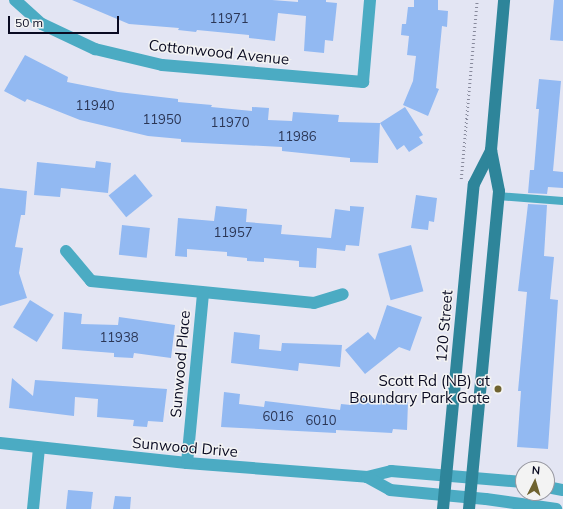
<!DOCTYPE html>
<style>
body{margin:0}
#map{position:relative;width:563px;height:509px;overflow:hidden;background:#e3e5f3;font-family:Mulish,sans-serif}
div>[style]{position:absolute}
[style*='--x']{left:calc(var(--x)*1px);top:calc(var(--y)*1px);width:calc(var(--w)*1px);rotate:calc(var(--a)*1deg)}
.building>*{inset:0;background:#92b9f2;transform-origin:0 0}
.path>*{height:2.5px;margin-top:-1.25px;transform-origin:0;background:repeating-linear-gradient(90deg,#888a9c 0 1px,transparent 0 4px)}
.service>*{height:8px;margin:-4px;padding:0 4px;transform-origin:4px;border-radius:4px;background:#4babc3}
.minor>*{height:12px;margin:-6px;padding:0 6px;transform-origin:6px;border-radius:6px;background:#4babc3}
.secondary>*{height:12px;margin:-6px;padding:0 6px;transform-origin:6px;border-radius:6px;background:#2e859a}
.dots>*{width:11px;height:11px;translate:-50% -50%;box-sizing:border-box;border:2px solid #f3f3f3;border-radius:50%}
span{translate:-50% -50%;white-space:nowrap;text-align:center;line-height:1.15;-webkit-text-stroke:3px #f3f3f3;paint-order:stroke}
.number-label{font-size:13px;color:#2b3655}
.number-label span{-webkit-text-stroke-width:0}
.street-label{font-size:15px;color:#090a21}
.poi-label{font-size:15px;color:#090a21}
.right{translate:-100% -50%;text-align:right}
.north{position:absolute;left:515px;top:461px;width:40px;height:40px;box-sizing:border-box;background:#f3f3f3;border:1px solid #95969f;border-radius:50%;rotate:5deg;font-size:11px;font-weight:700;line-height:16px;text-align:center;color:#090a21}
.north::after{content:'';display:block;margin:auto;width:14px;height:18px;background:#6f6330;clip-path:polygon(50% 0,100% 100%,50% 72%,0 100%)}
.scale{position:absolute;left:8px;top:16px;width:111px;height:18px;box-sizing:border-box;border:2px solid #090a21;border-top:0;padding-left:5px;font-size:12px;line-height:14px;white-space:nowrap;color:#090a21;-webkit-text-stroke:3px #f3f3f3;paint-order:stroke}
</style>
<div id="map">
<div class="building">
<i style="clip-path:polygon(72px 0,272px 0,298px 2px,298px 0,326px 0,326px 2px,337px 3px,333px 41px,325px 40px,324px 53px,304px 51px,306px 16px,278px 13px,275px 41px,249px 38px,249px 35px,197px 30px,196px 32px,178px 30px,179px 28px,129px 24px)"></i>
<i style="clip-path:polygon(414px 0,438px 0,438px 10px,448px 11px,447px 27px,442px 26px,436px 88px,439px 89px,428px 116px,403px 105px,413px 81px,416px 56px,407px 55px,409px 36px,401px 35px,402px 24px,406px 24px,408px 7px,414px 7px)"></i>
<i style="clip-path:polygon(554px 0,563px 0,563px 41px,550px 40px)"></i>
<i style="clip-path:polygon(25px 55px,68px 77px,67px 82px,118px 92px,178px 99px,178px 102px,212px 105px,211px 107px,252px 111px,252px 107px,269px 108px,268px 120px,292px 121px,293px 112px,339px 115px,338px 122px,380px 123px,378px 163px,350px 162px,350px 158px,282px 151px,282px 147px,181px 142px,181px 139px,148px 136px,80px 120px,27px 99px,25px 102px,4px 91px)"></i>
<i style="clip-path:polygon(539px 79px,561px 81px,553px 171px,563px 172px,563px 188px,548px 187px,547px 194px,528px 193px,530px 170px,534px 170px,539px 109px,536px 109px)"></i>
<i style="clip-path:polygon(405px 107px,423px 135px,419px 137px,423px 143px,409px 152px,404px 145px,397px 150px,380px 123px)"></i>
<i style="clip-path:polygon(96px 161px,111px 163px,108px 193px,61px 188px,60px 197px,34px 195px,37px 162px,95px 168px)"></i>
<i style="left:135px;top:174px;width:28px;height:34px;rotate:51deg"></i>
<i style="clip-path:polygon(0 188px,27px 191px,25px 215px,21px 215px,15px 247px,23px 248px,19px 273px,27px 298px,0 306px)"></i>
<i style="clip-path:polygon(416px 195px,437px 198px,434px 222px,429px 221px,428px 230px,411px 228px)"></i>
<i style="clip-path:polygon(528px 204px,547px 205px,544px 256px,554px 257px,550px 299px,558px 300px,548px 449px,517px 447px,521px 391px,518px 391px,527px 292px,518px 291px)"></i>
<i style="clip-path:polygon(216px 206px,247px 209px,246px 222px,282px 225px,281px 234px,331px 238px,335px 209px,350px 211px,350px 206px,364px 207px,359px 246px,346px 245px,345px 251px,317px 248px,316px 268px,299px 267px,299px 261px,264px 258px,264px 262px,247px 261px,247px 258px,227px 256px,227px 252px,187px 249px,187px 257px,175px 256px,178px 218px,214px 221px)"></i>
<i style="left:122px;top:225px;width:28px;height:30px;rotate:6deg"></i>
<i style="left:411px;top:245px;width:48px;height:34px;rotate:75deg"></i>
<i style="left:30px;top:300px;width:28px;height:32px;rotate:32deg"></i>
<i style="clip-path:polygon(387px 305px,422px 317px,410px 351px,399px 347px,365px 374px,345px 350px,368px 332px,375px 340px)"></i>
<i style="clip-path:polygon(64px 312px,82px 314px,81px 324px,118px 325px,119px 317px,175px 325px,171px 358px,134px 353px,133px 358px,114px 357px,114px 353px,62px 349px)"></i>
<i style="clip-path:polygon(234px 332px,260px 335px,259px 349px,281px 351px,282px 343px,342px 345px,340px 367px,299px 363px,298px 371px,231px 363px)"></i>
<i style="clip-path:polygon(12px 378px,33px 396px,35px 380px,167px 389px,163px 422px,148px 421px,147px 427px,133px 426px,134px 420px,97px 417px,98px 399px,75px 397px,74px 416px,9px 408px)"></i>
<i style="clip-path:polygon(224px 392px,240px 394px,239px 404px,264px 407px,265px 401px,340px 410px,341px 404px,351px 405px,352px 397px,408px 402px,407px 430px,393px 429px,392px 433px,336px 430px,336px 433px,221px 427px)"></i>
<i style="clip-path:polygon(68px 490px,93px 492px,91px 509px,66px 509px)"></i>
<i style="clip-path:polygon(115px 496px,131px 497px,130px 509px,113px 509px)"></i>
</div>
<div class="path">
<i style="--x:461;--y:179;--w:180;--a:-84.9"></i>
</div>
<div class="service">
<i style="--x:498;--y:196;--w:65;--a:4.4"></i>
</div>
<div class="minor">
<i style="--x:15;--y:0;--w:36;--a:42"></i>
<i style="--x:42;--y:24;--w:59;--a:25.3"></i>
<i style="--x:95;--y:49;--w:69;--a:13.4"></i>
<i style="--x:162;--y:65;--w:202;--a:4.8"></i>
<i style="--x:363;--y:82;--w:82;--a:-85.1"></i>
<i style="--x:66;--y:251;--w:39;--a:50"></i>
<i style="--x:91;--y:281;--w:224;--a:5.6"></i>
<i style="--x:314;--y:303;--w:30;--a:-17"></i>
<i style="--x:0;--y:443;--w:188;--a:6.1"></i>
<i style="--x:187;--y:463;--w:181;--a:4.4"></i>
<i style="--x:367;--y:477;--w:25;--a:-14"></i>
<i style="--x:391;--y:471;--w:132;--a:4.8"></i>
<i style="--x:187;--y:463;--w:171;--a:-84.6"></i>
<i style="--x:367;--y:477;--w:26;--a:29"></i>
<i style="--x:390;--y:490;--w:96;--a:5.4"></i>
<i style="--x:486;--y:499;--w:71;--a:8.1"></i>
<i style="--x:547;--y:487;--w:16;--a:11"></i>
<i style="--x:33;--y:509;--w:61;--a:-84.4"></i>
</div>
<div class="secondary">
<i style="--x:443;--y:509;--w:326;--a:-84.6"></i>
<i style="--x:474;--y:184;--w:38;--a:-63"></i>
<i style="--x:469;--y:509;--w:319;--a:-84.6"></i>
<i style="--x:499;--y:191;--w:42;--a:-101"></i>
<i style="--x:491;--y:150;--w:151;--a:-85"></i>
</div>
<div class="dots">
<i style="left:498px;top:389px;background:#6f6330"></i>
</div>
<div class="number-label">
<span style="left:229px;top:18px">11971</span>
<span style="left:95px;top:105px">11940</span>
<span style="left:162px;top:119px">11950</span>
<span style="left:230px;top:122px">11970</span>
<span style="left:297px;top:136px">11986</span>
<span style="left:233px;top:232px">11957</span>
<span style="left:119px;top:337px">11938</span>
<span style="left:278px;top:416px">6016</span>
<span style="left:321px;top:420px">6010</span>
</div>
<div class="street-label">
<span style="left:219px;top:52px;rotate:6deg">Cottonwood Avenue</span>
<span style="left:444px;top:326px;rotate:-85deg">120 Street</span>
<span style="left:180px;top:364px;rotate:-85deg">Sunwood Place</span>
<span style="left:185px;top:447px;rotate:5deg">Sunwood Drive</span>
</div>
<div class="poi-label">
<span class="right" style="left:490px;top:389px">Scott Rd (NB) at<br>Boundary Park Gate</span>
</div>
<div class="north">N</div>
<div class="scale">50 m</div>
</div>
